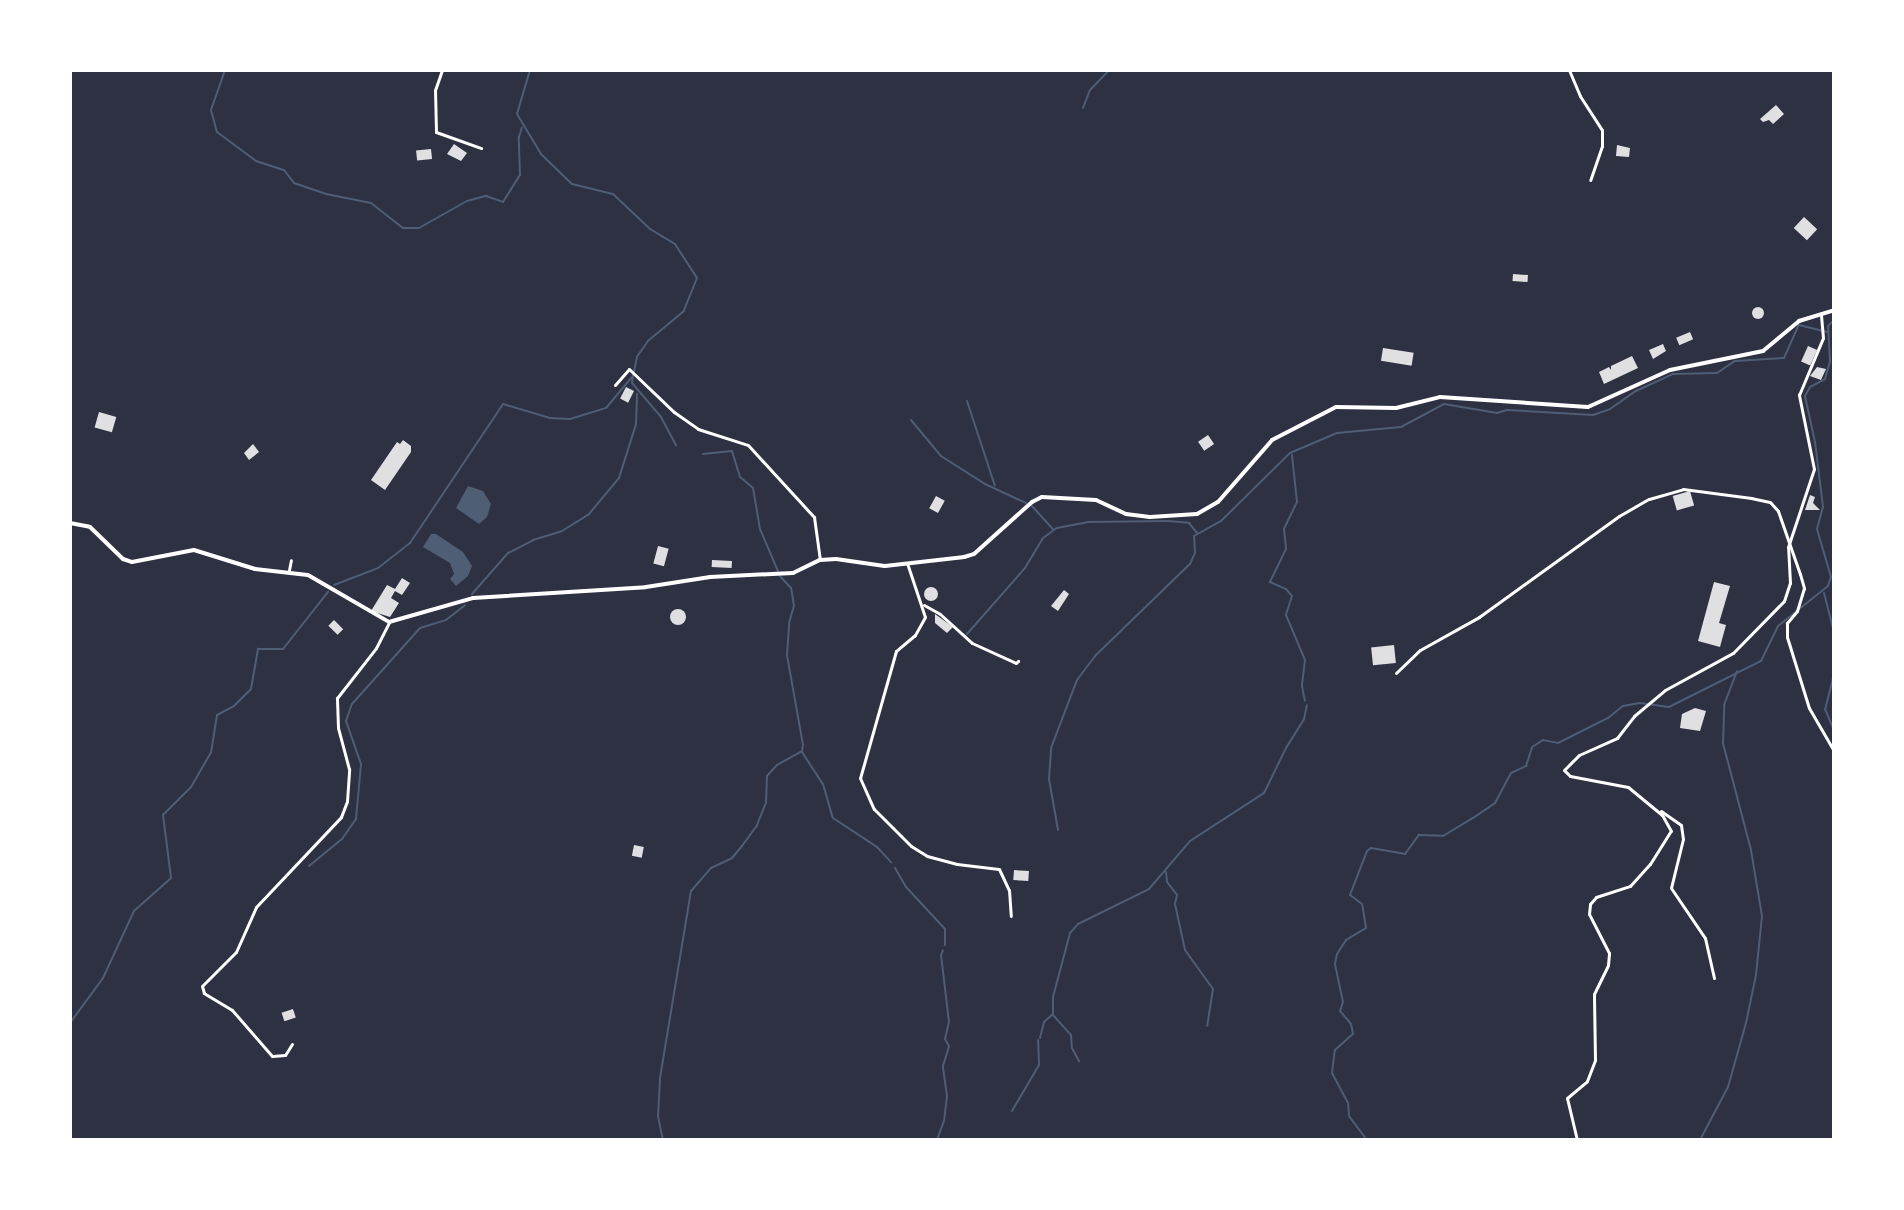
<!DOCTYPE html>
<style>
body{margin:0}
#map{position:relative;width:1904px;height:1210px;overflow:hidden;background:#2d3142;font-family:Figtree,sans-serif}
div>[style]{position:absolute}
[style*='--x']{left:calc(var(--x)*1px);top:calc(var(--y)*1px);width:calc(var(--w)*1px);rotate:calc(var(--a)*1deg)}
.water>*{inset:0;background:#4f5d75}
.stream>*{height:2px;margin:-1px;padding:0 1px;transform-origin:1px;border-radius:1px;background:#4f5d75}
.building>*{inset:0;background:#e0e0e3;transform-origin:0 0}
.round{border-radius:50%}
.minor>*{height:3px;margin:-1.5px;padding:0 1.5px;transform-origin:1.5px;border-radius:1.5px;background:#fff}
.tertiary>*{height:4px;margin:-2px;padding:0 2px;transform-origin:2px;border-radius:2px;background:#fff}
span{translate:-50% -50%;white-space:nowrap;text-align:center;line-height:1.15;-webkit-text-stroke:6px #fff;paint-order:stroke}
.frame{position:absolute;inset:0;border:72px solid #fff;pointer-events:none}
</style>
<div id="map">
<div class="water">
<i style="clip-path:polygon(468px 486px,483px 491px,491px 504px,487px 517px,479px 524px,456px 508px)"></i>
<i style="clip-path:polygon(431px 534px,436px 534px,463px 552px,472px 566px,468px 576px,456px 586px,450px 579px,454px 574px,450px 563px,423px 547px)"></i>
</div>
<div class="stream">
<i style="--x:225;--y:70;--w:42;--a:109.3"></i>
<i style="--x:211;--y:110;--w:23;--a:75"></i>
<i style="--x:217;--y:132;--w:49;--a:36.6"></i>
<i style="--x:256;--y:161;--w:29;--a:18"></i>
<i style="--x:284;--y:170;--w:16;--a:52"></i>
<i style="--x:294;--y:183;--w:34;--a:19"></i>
<i style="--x:326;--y:194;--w:46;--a:11.3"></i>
<i style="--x:371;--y:203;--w:41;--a:38"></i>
<i style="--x:403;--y:228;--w:16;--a:0"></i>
<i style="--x:419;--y:228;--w:55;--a:-29.4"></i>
<i style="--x:467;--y:201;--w:20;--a:-15"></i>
<i style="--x:486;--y:196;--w:18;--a:19"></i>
<i style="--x:503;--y:202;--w:32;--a:-58"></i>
<i style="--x:520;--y:175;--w:38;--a:-92"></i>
<i style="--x:519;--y:137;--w:10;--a:-73"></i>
<i style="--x:530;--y:70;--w:46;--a:106.5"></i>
<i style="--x:517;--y:114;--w:47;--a:59"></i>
<i style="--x:541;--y:154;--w:43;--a:44.1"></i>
<i style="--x:572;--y:184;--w:42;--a:13.7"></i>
<i style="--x:613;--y:194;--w:51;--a:43.4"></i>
<i style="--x:650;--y:229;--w:29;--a:31"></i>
<i style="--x:675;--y:244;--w:40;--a:57.1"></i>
<i style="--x:697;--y:278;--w:35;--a:112"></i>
<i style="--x:684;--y:311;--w:47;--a:140.2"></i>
<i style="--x:648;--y:341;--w:19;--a:125"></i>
<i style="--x:637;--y:357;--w:19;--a:102"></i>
<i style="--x:633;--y:376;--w:7;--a:98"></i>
<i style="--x:632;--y:383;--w:45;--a:49.5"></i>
<i style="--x:661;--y:417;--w:32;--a:62"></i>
<i style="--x:1083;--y:108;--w:19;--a:-69"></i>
<i style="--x:1090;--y:90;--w:28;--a:-46"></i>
<i style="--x:967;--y:401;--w:89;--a:71.8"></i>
<i style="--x:911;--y:420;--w:47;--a:50.2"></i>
<i style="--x:941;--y:456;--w:52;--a:32.5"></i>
<i style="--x:985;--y:484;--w:45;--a:24.9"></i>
<i style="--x:703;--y:454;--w:29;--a:-6"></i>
<i style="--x:732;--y:451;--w:27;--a:73"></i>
<i style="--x:740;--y:477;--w:17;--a:40"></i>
<i style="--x:753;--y:488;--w:42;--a:80.3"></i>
<i style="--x:760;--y:529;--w:46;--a:66.8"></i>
<i style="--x:1292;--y:455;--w:47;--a:83.9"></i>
<i style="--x:1297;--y:502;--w:30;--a:116"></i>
<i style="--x:1284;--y:529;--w:20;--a:84"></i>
<i style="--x:1286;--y:549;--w:37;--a:116"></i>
<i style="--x:1270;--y:582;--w:17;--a:24"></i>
<i style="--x:1286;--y:589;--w:9;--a:49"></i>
<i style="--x:1292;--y:596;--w:20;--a:108"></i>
<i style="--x:1286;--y:615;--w:49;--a:67.1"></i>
<i style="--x:1305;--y:660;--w:26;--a:97"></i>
<i style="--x:1302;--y:686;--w:15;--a:79"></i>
<i style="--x:1032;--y:506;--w:31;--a:48"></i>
<i style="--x:334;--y:585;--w:47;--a:-21.1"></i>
<i style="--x:378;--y:568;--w:41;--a:-38"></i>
<i style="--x:410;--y:543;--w:167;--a:-56.2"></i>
<i style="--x:503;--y:404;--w:49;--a:16.6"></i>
<i style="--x:550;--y:418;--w:20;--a:3"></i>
<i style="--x:570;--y:419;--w:38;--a:-17"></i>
<i style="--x:606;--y:408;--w:40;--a:-50"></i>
<i style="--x:1824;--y:593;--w:40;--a:75.6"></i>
<i style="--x:472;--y:594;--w:55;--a:-48.7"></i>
<i style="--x:508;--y:553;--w:28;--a:-27"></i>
<i style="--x:533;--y:540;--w:30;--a:-17"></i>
<i style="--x:562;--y:531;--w:32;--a:-32"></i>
<i style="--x:589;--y:514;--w:47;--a:-50.2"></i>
<i style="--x:619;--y:478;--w:57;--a:-72.5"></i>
<i style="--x:636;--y:424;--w:30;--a:-88"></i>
<i style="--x:967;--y:634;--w:88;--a:-48.7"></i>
<i style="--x:1025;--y:568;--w:35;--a:-59"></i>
<i style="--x:1043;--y:538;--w:17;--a:-36"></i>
<i style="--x:1057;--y:528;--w:32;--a:-11"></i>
<i style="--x:1088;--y:522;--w:80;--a:-0.7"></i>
<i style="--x:1168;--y:521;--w:21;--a:5"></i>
<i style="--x:1189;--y:523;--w:13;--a:51"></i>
<i style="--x:1834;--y:674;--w:36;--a:104"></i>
<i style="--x:1825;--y:709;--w:23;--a:67"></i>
<i style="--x:802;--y:752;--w:38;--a:57"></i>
<i style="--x:823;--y:784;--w:35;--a:74"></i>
<i style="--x:833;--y:818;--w:53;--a:33.4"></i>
<i style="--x:877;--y:847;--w:21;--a:47"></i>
<i style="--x:1058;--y:830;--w:52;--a:-100"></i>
<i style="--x:1049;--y:779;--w:31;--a:-86"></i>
<i style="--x:1051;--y:748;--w:73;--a:-69.1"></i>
<i style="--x:1077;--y:680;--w:31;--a:-53"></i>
<i style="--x:1096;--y:655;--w:131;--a:-44.1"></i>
<i style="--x:1190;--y:564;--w:12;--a:-66"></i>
<i style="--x:1195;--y:553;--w:17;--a:-93"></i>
<i style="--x:1194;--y:536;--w:31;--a:-29"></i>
<i style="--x:1221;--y:521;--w:97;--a:-44.6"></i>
<i style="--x:1290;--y:453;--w:51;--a:-23.1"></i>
<i style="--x:1337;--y:433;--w:64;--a:-5.4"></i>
<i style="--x:1401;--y:427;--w:49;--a:-28.1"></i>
<i style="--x:1444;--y:404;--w:54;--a:9.6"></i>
<i style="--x:1497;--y:413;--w:10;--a:-17"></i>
<i style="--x:1507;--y:410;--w:86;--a:3.3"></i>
<i style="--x:1593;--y:415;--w:18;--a:-19"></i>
<i style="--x:1610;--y:409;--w:32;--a:-35"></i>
<i style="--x:1636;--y:391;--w:41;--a:-24.7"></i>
<i style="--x:1673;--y:374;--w:44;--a:-1.3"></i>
<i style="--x:1717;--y:373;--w:22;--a:-34"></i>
<i style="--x:1735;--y:361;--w:49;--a:-3.5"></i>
<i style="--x:1784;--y:358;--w:36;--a:-66"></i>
<i style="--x:1799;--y:325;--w:29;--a:14"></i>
<i style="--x:309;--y:866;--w:43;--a:-39.3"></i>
<i style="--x:342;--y:839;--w:24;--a:-55"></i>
<i style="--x:356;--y:819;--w:55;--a:-84.8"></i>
<i style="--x:361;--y:764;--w:46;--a:-109.2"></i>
<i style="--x:346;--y:721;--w:18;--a:-71"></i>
<i style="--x:352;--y:704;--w:102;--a:-48.2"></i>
<i style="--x:420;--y:628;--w:27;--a:-17"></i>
<i style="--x:446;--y:620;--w:24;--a:-38"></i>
<i style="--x:895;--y:868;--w:22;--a:60"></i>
<i style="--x:906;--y:887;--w:57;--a:47.1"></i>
<i style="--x:945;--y:929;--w:16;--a:90"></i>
<i style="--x:1166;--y:872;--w:10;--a:84"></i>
<i style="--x:1167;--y:882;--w:16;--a:52"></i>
<i style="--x:1177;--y:895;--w:9;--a:103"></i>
<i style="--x:1175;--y:904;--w:47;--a:77.7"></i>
<i style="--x:1185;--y:950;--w:48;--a:54.3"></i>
<i style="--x:1213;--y:989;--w:37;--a:99"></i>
<i style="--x:1053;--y:1015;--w:27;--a:48"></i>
<i style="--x:1071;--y:1035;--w:13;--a:86"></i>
<i style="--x:1072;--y:1048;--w:15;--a:62"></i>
<i style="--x:70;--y:1023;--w:56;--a:-53.7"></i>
<i style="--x:103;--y:978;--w:74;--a:-65.2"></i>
<i style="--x:134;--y:911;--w:50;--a:-41.7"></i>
<i style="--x:171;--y:878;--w:64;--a:-97.2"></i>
<i style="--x:163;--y:815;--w:40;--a:-45"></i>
<i style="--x:191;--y:787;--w:39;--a:-60"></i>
<i style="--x:211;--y:753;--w:38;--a:-81"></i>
<i style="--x:217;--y:715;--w:19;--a:-28"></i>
<i style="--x:234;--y:706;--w:24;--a:-45"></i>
<i style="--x:251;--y:689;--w:41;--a:-80.1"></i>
<i style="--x:258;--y:649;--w:25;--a:0"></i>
<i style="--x:283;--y:649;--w:73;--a:-51.7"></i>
<i style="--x:1040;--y:1038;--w:16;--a:-76"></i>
<i style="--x:1044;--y:1022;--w:12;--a:-42"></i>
<i style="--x:1053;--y:1014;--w:17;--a:-90"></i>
<i style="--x:1053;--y:997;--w:66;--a:-75.1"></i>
<i style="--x:1070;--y:933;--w:12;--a:-48"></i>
<i style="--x:1078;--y:924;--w:79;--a:-26.2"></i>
<i style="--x:1149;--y:889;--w:63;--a:-49.5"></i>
<i style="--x:1190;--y:841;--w:88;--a:-33"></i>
<i style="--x:1264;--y:793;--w:50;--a:-63.9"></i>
<i style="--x:1286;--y:748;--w:34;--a:-58"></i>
<i style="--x:1304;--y:719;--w:14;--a:-78"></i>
<i style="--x:1012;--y:1111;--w:53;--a:-59.6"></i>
<i style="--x:1039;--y:1065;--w:25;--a:-92"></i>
<i style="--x:663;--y:1140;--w:24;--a:-102"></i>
<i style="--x:658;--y:1117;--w:39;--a:-87"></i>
<i style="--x:660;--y:1078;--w:190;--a:-80.6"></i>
<i style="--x:691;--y:891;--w:30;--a:-49"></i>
<i style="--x:711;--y:868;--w:23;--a:-25"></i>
<i style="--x:732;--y:858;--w:16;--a:-50"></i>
<i style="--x:742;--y:846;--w:26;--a:-54"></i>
<i style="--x:757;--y:825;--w:24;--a:-68"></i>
<i style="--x:766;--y:803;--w:27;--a:-88"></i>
<i style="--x:767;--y:776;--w:15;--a:-48"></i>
<i style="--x:777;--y:765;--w:29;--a:-29"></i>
<i style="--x:802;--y:751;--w:6;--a:-81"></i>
<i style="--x:803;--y:745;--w:91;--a:-100.1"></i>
<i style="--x:787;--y:655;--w:32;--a:-86"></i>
<i style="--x:789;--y:623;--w:18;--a:-74"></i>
<i style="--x:794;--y:606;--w:18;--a:-99"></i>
<i style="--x:791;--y:588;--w:16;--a:-133"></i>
<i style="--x:937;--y:1140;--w:20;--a:-70"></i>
<i style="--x:944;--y:1121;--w:25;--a:-83"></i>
<i style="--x:947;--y:1096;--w:30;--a:-98"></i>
<i style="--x:943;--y:1066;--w:21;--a:-73"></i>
<i style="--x:949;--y:1046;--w:8;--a:-120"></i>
<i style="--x:945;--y:1039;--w:17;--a:-77"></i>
<i style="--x:949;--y:1022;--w:67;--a:-96.8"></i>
<i style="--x:941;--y:955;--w:5;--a:-68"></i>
<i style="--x:1367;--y:1140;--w:30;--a:-127"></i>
<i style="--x:1349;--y:1116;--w:13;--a:-94"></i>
<i style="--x:1348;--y:1103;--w:34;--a:-118"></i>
<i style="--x:1332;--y:1073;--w:23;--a:-83"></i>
<i style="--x:1335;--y:1050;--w:24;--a:-42"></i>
<i style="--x:1353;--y:1034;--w:10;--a:-101"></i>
<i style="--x:1351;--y:1024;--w:17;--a:-130"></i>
<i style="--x:1340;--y:1011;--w:9;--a:-72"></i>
<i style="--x:1343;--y:1002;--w:39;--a:-102"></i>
<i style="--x:1335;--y:964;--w:10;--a:-79"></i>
<i style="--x:1337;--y:954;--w:17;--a:-57"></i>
<i style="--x:1346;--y:940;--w:23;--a:-31"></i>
<i style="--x:1366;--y:928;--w:24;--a:-99"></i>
<i style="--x:1362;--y:904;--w:15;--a:-143"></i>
<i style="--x:1350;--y:895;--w:47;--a:-68.9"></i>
<i style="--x:1367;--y:851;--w:5;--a:-37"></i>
<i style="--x:1371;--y:848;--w:35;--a:10"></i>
<i style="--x:1405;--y:854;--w:24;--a:-54"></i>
<i style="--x:1419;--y:835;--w:24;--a:2"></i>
<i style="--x:1443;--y:836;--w:35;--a:-31"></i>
<i style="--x:1473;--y:818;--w:27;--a:-34"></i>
<i style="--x:1495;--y:803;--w:34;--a:-62"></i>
<i style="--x:1511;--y:773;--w:17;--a:-25"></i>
<i style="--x:1526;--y:766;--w:20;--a:-72"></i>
<i style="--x:1532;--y:747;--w:13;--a:-32"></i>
<i style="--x:1543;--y:740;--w:15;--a:11"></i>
<i style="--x:1558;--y:743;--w:56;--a:-26.6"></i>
<i style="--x:1608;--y:718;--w:19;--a:-39"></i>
<i style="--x:1623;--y:706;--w:17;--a:-10"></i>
<i style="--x:1640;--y:703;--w:29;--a:8"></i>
<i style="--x:1669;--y:707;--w:103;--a:-26.6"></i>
<i style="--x:1761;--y:661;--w:39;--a:-64"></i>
<i style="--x:1778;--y:626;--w:64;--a:-38.7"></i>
<i style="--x:1828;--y:586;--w:9;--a:-72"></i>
<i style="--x:1831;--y:577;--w:50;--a:-106.3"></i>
<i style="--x:1817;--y:529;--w:23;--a:-75"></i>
<i style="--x:1823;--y:507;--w:65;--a:-97"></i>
<i style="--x:1815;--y:442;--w:47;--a:-102.3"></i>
<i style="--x:1805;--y:396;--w:10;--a:-61"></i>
<i style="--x:1810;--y:387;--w:17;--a:-28"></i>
<i style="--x:1825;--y:379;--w:18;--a:-74"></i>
<i style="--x:1830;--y:362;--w:36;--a:-93"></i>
<i style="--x:1828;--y:326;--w:8;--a:-45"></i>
<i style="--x:1700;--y:1140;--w:60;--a:-62.2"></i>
<i style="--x:1728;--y:1087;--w:66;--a:-74.3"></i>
<i style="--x:1746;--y:1023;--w:49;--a:-78.2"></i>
<i style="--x:1756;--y:975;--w:59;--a:-84.2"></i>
<i style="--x:1762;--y:916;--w:67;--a:-99.5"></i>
<i style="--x:1751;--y:850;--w:111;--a:-104.7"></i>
<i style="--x:1723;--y:743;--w:38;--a:-88"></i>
<i style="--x:1724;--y:705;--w:36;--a:-69"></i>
</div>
<div class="building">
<i style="clip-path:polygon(1776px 105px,1784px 114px,1773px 124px,1769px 120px,1763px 122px,1760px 119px)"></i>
<i style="clip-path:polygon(454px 144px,467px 153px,461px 161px,447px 154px)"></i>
<i style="clip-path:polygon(1617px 145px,1630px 148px,1629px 157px,1616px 156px)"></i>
<i style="left:431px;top:149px;width:10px;height:15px;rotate:84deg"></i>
<i style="left:1804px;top:217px;width:18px;height:15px;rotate:43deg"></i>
<i style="left:1513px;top:274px;width:15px;height:7px;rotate:4deg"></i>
<i class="round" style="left:1752px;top:307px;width:12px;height:12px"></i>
<i style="left:1690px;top:332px;width:8px;height:15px;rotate:67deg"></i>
<i style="clip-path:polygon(1663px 344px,1666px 351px,1653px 359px,1649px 350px)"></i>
<i style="left:1808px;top:346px;width:10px;height:17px;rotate:24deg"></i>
<i style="left:1383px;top:348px;width:31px;height:13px;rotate:9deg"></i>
<i style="clip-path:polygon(1632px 356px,1638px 368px,1604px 384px,1599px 372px,1609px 367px,1611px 370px,1611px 366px)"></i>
<i style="clip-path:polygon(1817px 367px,1826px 369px,1821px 380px,1810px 376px)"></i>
<i style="left:626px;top:387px;width:9px;height:13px;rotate:27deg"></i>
<i style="left:99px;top:412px;width:18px;height:16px;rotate:16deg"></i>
<i style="left:1208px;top:435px;width:11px;height:12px;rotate:56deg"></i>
<i style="clip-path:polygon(403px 440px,411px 446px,411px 452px,385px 490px,371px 480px,397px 442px,400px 444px)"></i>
<i style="clip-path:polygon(253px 444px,259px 452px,249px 460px,244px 453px)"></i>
<i style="left:1690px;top:491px;width:15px;height:18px;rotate:74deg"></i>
<i style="clip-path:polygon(1810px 495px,1815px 497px,1813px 503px,1820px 510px,1805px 510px)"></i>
<i style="left:936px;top:496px;width:10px;height:14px;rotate:29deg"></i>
<i style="left:658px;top:546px;width:11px;height:18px;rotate:15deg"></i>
<i style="left:712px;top:560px;width:20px;height:7px;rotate:3deg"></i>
<i style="clip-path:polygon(402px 578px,410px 583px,402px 595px,395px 591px,391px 598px,399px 603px,390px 617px,371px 611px,387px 585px,395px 589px)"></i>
<i style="clip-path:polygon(1714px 582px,1730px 586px,1719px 623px,1726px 625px,1720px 647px,1698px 641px)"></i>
<i class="round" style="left:924px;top:587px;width:14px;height:14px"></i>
<i style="clip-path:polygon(1064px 590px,1069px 594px,1058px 611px,1051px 606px)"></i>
<i class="round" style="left:670px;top:609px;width:16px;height:16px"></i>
<i style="clip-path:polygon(935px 614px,953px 627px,947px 633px,935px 623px)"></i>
<i style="left:334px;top:620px;width:13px;height:8px;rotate:45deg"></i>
<i style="left:1394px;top:645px;width:18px;height:23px;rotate:84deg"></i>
<i style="clip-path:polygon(1695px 708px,1706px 711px,1700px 731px,1680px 728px,1682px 714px)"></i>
<i style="left:634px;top:845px;width:10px;height:11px;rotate:11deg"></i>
<i style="left:1014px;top:870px;width:15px;height:10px;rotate:4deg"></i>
<i style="left:293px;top:1009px;width:9px;height:12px;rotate:72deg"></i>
</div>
<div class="minor">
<i style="--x:442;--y:70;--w:21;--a:109"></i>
<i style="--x:435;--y:90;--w:42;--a:88.6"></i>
<i style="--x:436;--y:132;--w:48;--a:19.6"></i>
<i style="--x:1569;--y:70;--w:28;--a:67"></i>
<i style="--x:1580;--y:96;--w:40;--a:57.1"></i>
<i style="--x:1602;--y:130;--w:16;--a:90"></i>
<i style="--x:1602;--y:146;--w:36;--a:109"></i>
<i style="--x:615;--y:385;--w:21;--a:-49"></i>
<i style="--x:629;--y:369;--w:62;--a:43.7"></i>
<i style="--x:674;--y:412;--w:29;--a:35"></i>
<i style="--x:698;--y:429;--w:52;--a:17.7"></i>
<i style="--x:748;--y:445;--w:98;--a:47.5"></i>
<i style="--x:814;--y:517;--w:43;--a:82.1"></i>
<i style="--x:907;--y:563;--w:57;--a:71.6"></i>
<i style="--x:925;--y:617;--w:21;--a:119"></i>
<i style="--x:915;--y:635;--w:25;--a:140"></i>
<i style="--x:896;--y:651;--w:132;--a:105.8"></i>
<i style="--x:860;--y:778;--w:34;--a:66"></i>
<i style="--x:874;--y:809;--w:52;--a:45"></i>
<i style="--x:911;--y:846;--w:19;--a:32"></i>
<i style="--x:927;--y:856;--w:31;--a:15"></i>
<i style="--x:957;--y:864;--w:42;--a:6.8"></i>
<i style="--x:999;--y:869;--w:23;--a:65"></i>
<i style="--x:1009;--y:890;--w:26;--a:86"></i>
<i style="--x:289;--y:570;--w:10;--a:-79"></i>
<i style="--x:924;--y:605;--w:18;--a:29"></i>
<i style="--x:940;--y:614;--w:43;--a:42.2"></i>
<i style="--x:972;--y:643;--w:48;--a:24.4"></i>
<i style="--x:1016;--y:663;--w:3;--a:-45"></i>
<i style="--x:1396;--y:673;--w:33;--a:-44"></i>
<i style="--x:1420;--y:650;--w:68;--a:-29.2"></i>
<i style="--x:1479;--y:617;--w:173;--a:-35.8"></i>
<i style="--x:1619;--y:516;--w:34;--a:-30"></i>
<i style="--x:1649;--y:499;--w:35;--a:-16"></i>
<i style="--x:1683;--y:489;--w:69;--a:7.5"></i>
<i style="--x:1751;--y:498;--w:19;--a:12"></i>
<i style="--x:1770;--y:502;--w:12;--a:48"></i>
<i style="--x:1778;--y:511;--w:67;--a:70.8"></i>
<i style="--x:1800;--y:574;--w:15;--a:74"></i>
<i style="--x:1804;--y:588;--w:24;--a:107"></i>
<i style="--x:1797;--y:611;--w:16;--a:130"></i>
<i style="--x:1787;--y:623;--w:14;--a:90"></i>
<i style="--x:1787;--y:637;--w:74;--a:72.8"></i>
<i style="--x:1809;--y:708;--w:50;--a:59.8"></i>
<i style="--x:1661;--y:811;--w:24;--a:35"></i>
<i style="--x:1681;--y:825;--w:14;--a:82"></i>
<i style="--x:1683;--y:839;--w:50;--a:103.8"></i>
<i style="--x:1671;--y:888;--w:60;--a:55.8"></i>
<i style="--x:1705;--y:938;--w:41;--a:77.3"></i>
<i style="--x:292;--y:1044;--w:13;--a:122"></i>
<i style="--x:285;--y:1055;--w:13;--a:176"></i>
<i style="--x:272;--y:1056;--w:61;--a:-131"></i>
<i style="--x:232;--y:1010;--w:33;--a:-149"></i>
<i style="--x:204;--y:993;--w:7;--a:-106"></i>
<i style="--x:202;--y:986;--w:48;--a:-45"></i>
<i style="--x:236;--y:952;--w:49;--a:-66"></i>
<i style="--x:256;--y:907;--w:124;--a:-46.6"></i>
<i style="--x:341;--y:817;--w:17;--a:-69"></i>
<i style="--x:347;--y:801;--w:32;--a:-86"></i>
<i style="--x:349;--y:769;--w:42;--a:-105"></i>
<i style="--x:338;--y:728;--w:30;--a:-92"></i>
<i style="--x:337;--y:698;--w:63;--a:-52"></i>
<i style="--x:376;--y:648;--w:29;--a:-63"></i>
<i style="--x:1577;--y:1140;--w:43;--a:-103.4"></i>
<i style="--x:1567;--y:1098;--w:26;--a:-40"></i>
<i style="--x:1587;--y:1081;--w:22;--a:-69"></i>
<i style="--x:1595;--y:1060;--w:66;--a:-90.9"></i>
<i style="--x:1594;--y:994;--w:32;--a:-64"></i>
<i style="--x:1608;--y:965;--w:12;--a:-85"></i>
<i style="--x:1609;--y:953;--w:44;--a:-117.1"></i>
<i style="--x:1589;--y:914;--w:10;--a:-84"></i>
<i style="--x:1590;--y:904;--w:9;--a:-49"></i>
<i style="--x:1596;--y:897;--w:36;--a:-18"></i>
<i style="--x:1630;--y:886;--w:30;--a:-48"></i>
<i style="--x:1650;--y:864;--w:39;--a:-58"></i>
<i style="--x:1671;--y:831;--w:18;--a:-119"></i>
<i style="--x:1662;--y:815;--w:44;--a:-140.5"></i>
<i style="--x:1628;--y:787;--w:59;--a:-169.3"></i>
<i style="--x:1570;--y:776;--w:8;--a:-135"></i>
<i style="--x:1564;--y:770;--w:21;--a:-45"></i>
<i style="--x:1579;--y:755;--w:42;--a:-24.1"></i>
<i style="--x:1617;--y:738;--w:28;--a:-52"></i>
<i style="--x:1634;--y:716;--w:40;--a:-40"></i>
<i style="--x:1665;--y:690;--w:77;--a:-28.6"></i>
<i style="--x:1733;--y:653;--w:73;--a:-45.6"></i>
<i style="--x:1784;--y:601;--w:19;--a:-72"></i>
<i style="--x:1790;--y:583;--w:36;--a:-93"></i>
<i style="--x:1788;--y:547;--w:82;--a:-71.6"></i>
<i style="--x:1814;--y:469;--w:76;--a:-101.5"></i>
<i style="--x:1799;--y:395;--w:62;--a:-67.2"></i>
<i style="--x:1823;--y:338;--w:23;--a:-95"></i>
</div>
<div class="tertiary">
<i style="--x:70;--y:523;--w:20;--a:11"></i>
<i style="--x:90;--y:527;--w:46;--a:44.1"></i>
<i style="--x:123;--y:559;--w:9;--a:18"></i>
<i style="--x:132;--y:562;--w:63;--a:-11"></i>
<i style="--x:194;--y:550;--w:64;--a:17.3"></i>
<i style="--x:255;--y:569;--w:53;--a:6.5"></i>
<i style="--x:308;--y:575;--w:94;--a:30.1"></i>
<i style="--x:389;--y:622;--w:87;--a:-15.9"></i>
<i style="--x:473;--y:598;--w:173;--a:-3.6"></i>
<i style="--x:646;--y:587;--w:65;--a:-8.9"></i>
<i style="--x:710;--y:577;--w:83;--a:-2.8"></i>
<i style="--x:793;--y:573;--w:30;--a:-26"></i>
<i style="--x:820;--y:560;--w:16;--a:-4"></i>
<i style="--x:836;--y:559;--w:49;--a:8.1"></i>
<i style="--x:885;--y:566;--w:80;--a:-6.5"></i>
<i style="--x:964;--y:557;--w:10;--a:-17"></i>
<i style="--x:974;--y:554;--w:78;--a:-41.9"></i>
<i style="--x:1032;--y:502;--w:11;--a:-27"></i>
<i style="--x:1042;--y:497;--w:54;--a:3.2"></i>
<i style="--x:1096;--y:500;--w:33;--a:25"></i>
<i style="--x:1126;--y:514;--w:24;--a:7"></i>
<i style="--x:1150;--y:517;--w:47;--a:-3.7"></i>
<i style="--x:1197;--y:514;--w:24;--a:-30"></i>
<i style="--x:1218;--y:502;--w:82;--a:-48.9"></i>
<i style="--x:1272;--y:440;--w:72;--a:-27.3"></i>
<i style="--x:1336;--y:407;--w:60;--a:1"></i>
<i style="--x:1396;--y:408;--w:45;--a:-14"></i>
<i style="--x:1440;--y:397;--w:148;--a:3.9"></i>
<i style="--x:1588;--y:407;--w:90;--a:-24.3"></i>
<i style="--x:1670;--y:370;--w:95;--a:-11.5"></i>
<i style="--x:1763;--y:351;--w:47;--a:-39.8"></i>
<i style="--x:1799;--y:321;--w:37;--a:-17"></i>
</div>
<div class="frame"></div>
</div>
